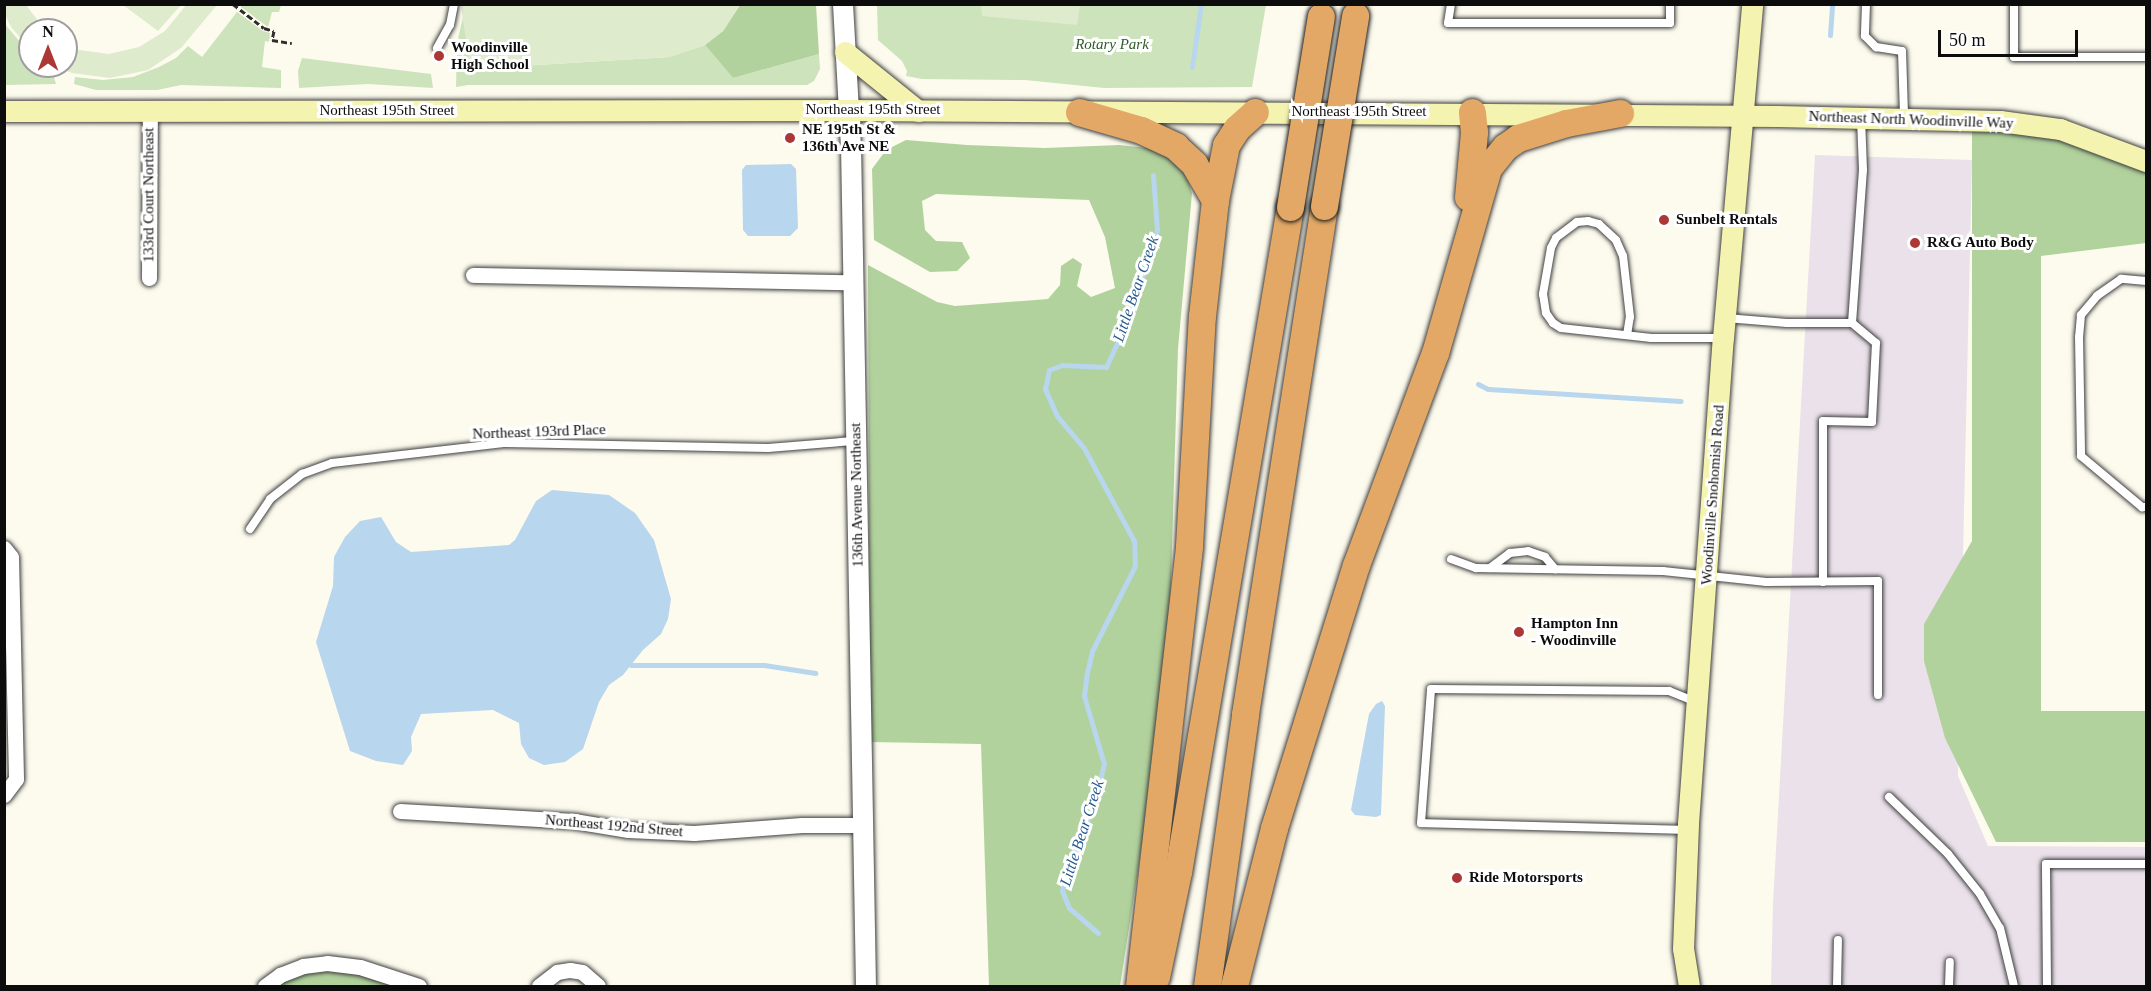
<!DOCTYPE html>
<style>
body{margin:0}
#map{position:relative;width:2151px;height:991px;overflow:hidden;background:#fdfbee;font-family:Georgia,serif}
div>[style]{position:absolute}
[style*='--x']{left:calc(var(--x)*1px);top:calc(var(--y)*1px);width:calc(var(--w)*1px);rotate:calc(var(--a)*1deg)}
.industrial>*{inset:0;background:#eae1ea}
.green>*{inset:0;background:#cde3bb}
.forest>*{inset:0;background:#b1d29c}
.pitch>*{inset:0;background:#deebcc}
.water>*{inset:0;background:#b8d6ee}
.stream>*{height:5px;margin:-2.5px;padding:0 2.5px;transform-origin:2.5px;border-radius:2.5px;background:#b8d6ee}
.path>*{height:3px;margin-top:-1.5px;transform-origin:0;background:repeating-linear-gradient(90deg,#2e2e2e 0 6px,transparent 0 9px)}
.roads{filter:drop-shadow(0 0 2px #3f3f3f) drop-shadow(0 0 2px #3f3f3f)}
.service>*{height:8px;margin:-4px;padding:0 4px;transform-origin:4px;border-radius:4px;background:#fff}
.minor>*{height:15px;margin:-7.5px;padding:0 7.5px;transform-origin:7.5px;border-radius:7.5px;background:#fff}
.tertiary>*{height:20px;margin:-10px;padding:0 10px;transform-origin:10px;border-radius:10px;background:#fff}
.secondary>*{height:21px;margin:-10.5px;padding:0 10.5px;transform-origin:10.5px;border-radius:10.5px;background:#f5f3b0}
.motorway>*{height:27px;margin:-13.5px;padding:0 13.5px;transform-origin:13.5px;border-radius:13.5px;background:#e3a866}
.bridges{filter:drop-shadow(0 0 2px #1d1d1d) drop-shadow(0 0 2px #1d1d1d)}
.motorway-bridge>*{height:27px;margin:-13.5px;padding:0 13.5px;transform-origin:13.5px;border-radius:13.5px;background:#e3a866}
.dots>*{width:16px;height:16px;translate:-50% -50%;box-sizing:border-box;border:3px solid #fff;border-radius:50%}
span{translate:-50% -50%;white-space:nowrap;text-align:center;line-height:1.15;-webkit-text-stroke:6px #fff;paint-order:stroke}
.park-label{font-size:15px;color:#2c5c25;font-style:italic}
.poi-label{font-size:15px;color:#0c0c0c;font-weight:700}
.left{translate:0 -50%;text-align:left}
.street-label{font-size:15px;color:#0c0c0c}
.water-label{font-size:16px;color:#25598f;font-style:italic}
.frame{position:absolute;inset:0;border:6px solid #0c0c0c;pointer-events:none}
.north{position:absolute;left:18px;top:18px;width:60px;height:60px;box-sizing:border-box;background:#fff;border:2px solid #9e9e9e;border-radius:50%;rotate:0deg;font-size:16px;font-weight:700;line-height:24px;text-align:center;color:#0c0c0c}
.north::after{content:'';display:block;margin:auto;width:21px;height:27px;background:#ab3835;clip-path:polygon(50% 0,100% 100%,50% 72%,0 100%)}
.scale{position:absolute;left:1938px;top:30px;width:140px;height:27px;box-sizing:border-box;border:3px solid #0c0c0c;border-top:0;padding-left:8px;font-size:18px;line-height:21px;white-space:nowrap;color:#0c0c0c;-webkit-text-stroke:4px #fff;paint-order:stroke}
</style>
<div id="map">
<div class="industrial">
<i style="clip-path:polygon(1815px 155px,1972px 160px,1958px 776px,1988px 846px,2146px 847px,2146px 986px,1771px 986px,1773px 903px)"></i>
</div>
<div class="green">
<i style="clip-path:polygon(242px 5px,242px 4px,281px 5px,279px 12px,272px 12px,268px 27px,241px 7px)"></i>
<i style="clip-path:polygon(877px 5px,1266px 5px,1252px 87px,1104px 88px,1025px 80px,922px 79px,906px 76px,907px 71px,902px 61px,878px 40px)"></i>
<i style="clip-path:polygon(237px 12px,263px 31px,270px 33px,269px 42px,265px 41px,262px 67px,281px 70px,281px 88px,181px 85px,157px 90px,96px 90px,74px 84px,75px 77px,103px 80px,133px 77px,159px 67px,176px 58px,188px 46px,202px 57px)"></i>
<i style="clip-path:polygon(463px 17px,471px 69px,669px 57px,705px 45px,733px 78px,819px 54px,820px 69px,814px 81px,807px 85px,468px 85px,456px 87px,457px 43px)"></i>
<i style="clip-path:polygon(5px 24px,24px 47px,21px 53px,30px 60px,30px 66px,51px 67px,56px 84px,5px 85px)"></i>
<i style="clip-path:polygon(302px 58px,431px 74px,433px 88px,368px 84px,299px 88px,298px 71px)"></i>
</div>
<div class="forest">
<i style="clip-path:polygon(740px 5px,816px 5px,819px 54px,733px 78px,705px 45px,723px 31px)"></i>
<i style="clip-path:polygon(1972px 120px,2000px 121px,2146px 161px,2146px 243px,2041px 256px,2041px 711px,2146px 711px,2146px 842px,1996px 842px,1945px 738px,1924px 661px,1924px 624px,1972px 541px)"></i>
<i style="clip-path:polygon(906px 140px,967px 145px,1045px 148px,1119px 145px,1147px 148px,1170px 157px,1185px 171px,1192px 193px,1178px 349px,1170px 613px,1156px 754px,1120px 986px,989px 986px,981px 744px,870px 742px,868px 265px,937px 302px,955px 306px,1048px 299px,1060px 285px,1061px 266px,1073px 258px,1082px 264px,1077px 286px,1091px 297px,1115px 288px,1105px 237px,1089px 200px,936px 194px,922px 201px,925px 230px,936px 241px,962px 242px,970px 258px,957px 271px,930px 272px,874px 240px,872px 169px,886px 150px)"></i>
<i style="clip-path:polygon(327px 963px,419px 986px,265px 986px)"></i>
</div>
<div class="pitch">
<i style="clip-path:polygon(187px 4px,217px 5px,181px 48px,148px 70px,110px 78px,72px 73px,55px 66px,66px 66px,66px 45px,79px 50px,109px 54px,139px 47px,165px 31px)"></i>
<i style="clip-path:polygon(4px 5px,26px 5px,45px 30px,30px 30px,30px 49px,11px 27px,5px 15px)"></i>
<i style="clip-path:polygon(123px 5px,181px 5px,158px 31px)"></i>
<i style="clip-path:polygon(461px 5px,461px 4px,740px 5px,723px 31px,705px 45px,669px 57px,470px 69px)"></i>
<i style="clip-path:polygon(981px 5px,981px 4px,1080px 5px,1077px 25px,982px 16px)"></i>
</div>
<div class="water">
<i style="clip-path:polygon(791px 164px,796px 169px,798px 228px,790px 236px,748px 236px,743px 230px,742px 170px,746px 165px)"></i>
<i style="clip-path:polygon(552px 490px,609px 495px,635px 513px,654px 540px,671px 599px,668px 619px,661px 634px,643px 650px,623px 675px,609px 685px,599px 702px,583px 749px,565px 762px,544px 765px,529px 758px,521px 744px,519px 723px,493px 710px,421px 714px,411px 737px,412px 751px,403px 765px,376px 761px,350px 751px,316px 642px,333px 586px,334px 557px,345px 537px,360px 521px,381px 517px,396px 542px,411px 552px,509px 545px,515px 540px,536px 501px)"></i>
<i style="clip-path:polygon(1382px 701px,1385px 706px,1381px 815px,1376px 817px,1355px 815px,1351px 810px,1369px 714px,1376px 704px)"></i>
</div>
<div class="stream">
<i style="--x:1830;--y:35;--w:31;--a:-86"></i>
<i style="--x:1192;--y:67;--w:64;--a:-81.9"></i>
<i style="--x:1478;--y:384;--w:11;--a:27"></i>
<i style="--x:1488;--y:389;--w:193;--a:3.6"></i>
<i style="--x:631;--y:665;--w:133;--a:0"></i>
<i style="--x:764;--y:665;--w:52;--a:8.9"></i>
<i style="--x:1098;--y:933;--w:38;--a:-139"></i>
<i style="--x:1069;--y:908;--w:18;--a:-112"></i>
<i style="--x:1062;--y:891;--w:16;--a:-79"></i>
<i style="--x:1065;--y:875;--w:79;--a:-67.7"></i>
<i style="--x:1095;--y:802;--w:39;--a:-77"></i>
<i style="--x:1104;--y:764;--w:71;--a:-106.4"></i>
<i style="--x:1084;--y:696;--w:23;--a:-83"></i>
<i style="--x:1087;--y:673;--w:23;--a:-77"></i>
<i style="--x:1092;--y:651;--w:95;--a:-63.2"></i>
<i style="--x:1135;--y:566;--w:25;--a:-92"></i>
<i style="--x:1134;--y:541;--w:106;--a:-118.3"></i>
<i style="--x:1084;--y:448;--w:42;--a:-130.2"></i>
<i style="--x:1057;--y:416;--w:30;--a:-114"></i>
<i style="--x:1045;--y:389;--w:19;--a:-78"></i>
<i style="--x:1049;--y:370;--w:14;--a:-21"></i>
<i style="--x:1062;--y:365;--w:44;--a:2.6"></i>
<i style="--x:1106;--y:367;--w:57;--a:-65.2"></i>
<i style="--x:1130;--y:315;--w:89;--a:-72.4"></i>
<i style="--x:1157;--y:230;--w:55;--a:-94.2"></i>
</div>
<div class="path">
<i style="--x:233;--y:4;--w:39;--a:38"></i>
<i style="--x:264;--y:28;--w:10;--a:17"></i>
<i style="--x:274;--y:31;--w:9;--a:103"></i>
<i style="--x:272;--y:40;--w:20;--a:9"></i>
</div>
<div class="roads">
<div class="service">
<i style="--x:1451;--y:4;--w:19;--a:99"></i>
<i style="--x:1448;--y:23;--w:222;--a:0"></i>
<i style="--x:1670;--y:23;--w:19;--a:-90"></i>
<i style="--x:1866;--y:4;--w:32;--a:92"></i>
<i style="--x:1865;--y:36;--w:16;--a:45"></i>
<i style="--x:1876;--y:47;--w:26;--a:9"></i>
<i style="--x:1902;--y:51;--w:65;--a:88.2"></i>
<i style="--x:2014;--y:4;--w:53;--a:90"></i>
<i style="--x:2014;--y:57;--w:132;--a:0"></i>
<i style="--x:437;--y:48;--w:26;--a:-61"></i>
<i style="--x:450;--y:25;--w:21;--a:-79"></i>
<i style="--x:2146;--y:281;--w:25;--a:-175"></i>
<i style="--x:2121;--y:279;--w:29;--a:145"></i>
<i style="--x:2097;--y:296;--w:25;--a:130"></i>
<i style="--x:2081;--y:315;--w:22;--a:95"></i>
<i style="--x:2079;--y:337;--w:119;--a:89"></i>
<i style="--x:2081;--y:456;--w:80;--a:39.9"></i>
<i style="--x:2142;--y:507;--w:4;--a:0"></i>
<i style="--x:1726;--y:318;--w:61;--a:4.7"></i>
<i style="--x:1787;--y:323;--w:65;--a:0"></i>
<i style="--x:1852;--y:323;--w:153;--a:-85.9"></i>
<i style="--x:1863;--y:170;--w:51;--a:-92.2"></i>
<i style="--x:1627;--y:335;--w:18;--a:-81"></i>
<i style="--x:1630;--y:317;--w:61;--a:-96.5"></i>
<i style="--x:1623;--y:256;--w:17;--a:-114"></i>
<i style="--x:1616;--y:240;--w:23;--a:-137"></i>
<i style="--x:1599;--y:224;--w:11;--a:-165"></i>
<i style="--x:1588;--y:221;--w:11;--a:175"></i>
<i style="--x:1577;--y:222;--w:26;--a:143"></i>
<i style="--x:1556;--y:238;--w:11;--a:117"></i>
<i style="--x:1551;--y:248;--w:47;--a:99.9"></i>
<i style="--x:1543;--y:294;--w:19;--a:81"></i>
<i style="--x:1546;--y:313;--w:12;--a:55"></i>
<i style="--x:1553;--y:323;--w:9;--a:32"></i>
<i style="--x:1561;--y:328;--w:91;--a:6.3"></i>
<i style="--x:1651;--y:338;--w:70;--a:0"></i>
<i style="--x:250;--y:529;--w:36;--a:-56"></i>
<i style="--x:270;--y:499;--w:41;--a:-38"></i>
<i style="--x:302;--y:474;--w:32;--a:-20"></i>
<i style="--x:332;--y:463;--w:175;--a:-6.6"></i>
<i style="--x:506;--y:443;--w:262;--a:1.1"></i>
<i style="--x:768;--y:448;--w:86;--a:-4.7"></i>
<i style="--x:1451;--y:559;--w:27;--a:20"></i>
<i style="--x:1476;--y:568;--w:187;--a:0.9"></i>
<i style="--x:1663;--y:571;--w:104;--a:6.1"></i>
<i style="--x:1766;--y:582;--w:112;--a:-0.5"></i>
<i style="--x:1878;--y:581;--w:114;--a:90"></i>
<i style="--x:1490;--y:568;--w:25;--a:-37"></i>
<i style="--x:1510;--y:553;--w:18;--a:-6"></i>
<i style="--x:1528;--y:551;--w:18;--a:19"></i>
<i style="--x:1545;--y:557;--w:16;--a:50"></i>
<i style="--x:1823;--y:582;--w:161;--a:-90"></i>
<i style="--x:1823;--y:421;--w:49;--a:1.2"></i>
<i style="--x:1872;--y:422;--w:79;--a:-87.1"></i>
<i style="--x:1876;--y:343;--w:31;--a:-140"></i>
<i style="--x:1889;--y:797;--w:82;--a:44"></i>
<i style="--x:1948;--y:854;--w:51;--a:51.3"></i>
<i style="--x:1980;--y:894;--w:39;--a:60"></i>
<i style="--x:2000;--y:928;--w:60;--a:76.4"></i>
<i style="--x:1685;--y:830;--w:264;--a:-178.5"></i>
<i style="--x:1421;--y:823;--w:134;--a:-85.7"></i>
<i style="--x:1431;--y:689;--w:238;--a:0.5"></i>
<i style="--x:1669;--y:691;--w:29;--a:22"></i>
<i style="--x:1837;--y:986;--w:46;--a:-88.8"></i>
<i style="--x:1949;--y:986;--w:24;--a:-88"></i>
<i style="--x:2047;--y:986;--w:122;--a:-90.5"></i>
<i style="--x:2046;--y:864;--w:100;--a:0"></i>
</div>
<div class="minor">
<i style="--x:473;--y:275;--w:379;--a:1.1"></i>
<i style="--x:149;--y:278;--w:167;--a:-89.7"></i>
<i style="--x:4;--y:548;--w:11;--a:52"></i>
<i style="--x:11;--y:557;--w:222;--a:88.7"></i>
<i style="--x:16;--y:779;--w:20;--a:127"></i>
<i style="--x:400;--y:811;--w:174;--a:3.3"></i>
<i style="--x:574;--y:821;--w:55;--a:9.5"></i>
<i style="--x:628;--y:830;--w:66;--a:2.6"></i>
<i style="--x:694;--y:833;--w:108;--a:-4.2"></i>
<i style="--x:802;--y:825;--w:61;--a:0"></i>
<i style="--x:265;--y:986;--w:19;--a:-36"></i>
<i style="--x:280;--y:975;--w:25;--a:-21"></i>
<i style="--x:303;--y:966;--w:24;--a:-7"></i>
<i style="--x:327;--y:963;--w:33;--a:7"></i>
<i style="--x:360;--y:967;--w:62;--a:17.9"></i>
<i style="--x:539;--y:986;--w:23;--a:-38"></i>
<i style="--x:557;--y:972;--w:13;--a:-9"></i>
<i style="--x:570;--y:970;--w:12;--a:9"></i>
<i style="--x:582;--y:972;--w:21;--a:41"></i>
</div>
<div class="tertiary">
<i style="--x:843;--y:4;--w:141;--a:86.8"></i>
<i style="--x:851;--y:145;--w:841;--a:88.98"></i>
</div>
<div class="secondary">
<i style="--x:845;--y:52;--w:94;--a:38.9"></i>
<i style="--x:4;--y:111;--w:843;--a:-0.07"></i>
<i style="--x:847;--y:110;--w:930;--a:0.37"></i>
<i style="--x:1777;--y:116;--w:223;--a:1.3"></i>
<i style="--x:2000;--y:121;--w:61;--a:7.6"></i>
<i style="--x:2060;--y:129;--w:92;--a:20.4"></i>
<i style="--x:1689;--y:986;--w:37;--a:-99"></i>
<i style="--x:1683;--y:949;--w:126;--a:-87.7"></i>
<i style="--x:1688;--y:823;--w:486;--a:-85.9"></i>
<i style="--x:1723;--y:338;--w:335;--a:-85"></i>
</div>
<div class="motorway">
<i style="--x:1079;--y:112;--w:65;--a:16.2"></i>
<i style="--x:1141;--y:130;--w:38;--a:25"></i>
<i style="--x:1175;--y:146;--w:26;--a:43"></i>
<i style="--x:1194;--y:164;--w:42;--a:59.7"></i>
<i style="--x:1468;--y:197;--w:65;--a:-84.7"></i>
<i style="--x:1474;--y:132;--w:20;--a:-96"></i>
<i style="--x:1156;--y:977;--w:107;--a:-78.2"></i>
<i style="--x:1178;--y:872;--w:674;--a:-80.44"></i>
<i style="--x:1139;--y:986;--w:443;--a:-83.5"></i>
<i style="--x:1189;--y:546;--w:230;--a:-86.8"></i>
<i style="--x:1202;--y:316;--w:117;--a:-83.6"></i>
<i style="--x:1215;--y:200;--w:56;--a:-78.7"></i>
<i style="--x:1226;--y:145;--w:20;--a:-57"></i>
<i style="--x:1237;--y:128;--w:24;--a:-42"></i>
<i style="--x:1207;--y:986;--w:275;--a:-82"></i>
<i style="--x:1245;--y:714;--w:514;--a:-81.16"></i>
<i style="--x:1234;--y:986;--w:163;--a:-75.8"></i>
<i style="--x:1274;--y:828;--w:275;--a:-72.7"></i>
<i style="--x:1356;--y:565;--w:226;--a:-69.6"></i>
<i style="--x:1435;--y:353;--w:192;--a:-74"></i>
<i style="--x:1488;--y:168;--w:27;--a:-51"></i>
<i style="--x:1505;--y:147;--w:16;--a:-35"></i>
<i style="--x:1518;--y:138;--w:50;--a:-17.4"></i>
<i style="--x:1566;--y:123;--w:55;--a:-10.5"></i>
</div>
</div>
<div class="bridges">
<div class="motorway-bridge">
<i style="--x:1324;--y:206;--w:193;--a:-80.7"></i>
<i style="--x:1290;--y:207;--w:193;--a:-80.8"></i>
</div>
</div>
<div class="dots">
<i style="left:439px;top:56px;background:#ab3835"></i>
<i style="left:790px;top:138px;background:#ab3835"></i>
<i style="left:1664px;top:220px;background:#ab3835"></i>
<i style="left:1915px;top:243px;background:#ab3835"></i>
<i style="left:1519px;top:632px;background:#ab3835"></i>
<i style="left:1457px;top:878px;background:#ab3835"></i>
</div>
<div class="park-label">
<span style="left:1112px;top:45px">Rotary Park</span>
</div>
<div class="poi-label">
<span class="left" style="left:451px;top:56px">Woodinville<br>High School</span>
<span class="left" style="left:802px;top:138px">NE 195th St &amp;<br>136th Ave NE</span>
<span class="left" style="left:1676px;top:220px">Sunbelt Rentals</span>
<span class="left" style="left:1927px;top:243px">R&amp;G Auto Body</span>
<span class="left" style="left:1531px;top:632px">Hampton Inn<br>- Woodinville</span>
<span class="left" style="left:1469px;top:878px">Ride Motorsports</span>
</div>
<div class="street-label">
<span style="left:873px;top:110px">Northeast 195th Street</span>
<span style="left:387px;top:111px">Northeast 195th Street</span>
<span style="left:1359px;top:112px">Northeast 195th Street</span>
<span style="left:1911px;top:120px;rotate:2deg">Northeast North Woodinville Way</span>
<span style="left:149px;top:195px;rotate:-90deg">133rd Court Northeast</span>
<span style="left:539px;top:432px;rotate:-2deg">Northeast 193rd Place</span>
<span style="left:857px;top:495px;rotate:-91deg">136th Avenue Northeast</span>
<span style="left:1713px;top:495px;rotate:-86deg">Woodinville Snohomish Road</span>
<span style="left:614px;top:826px;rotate:5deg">Northeast 192nd Street</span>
</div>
<div class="water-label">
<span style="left:1136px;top:289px;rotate:-71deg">Little Bear Creek</span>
<span style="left:1082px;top:833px;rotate:-72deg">Little Bear Creek</span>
</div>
<div class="frame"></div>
<div class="north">N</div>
<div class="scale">50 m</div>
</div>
